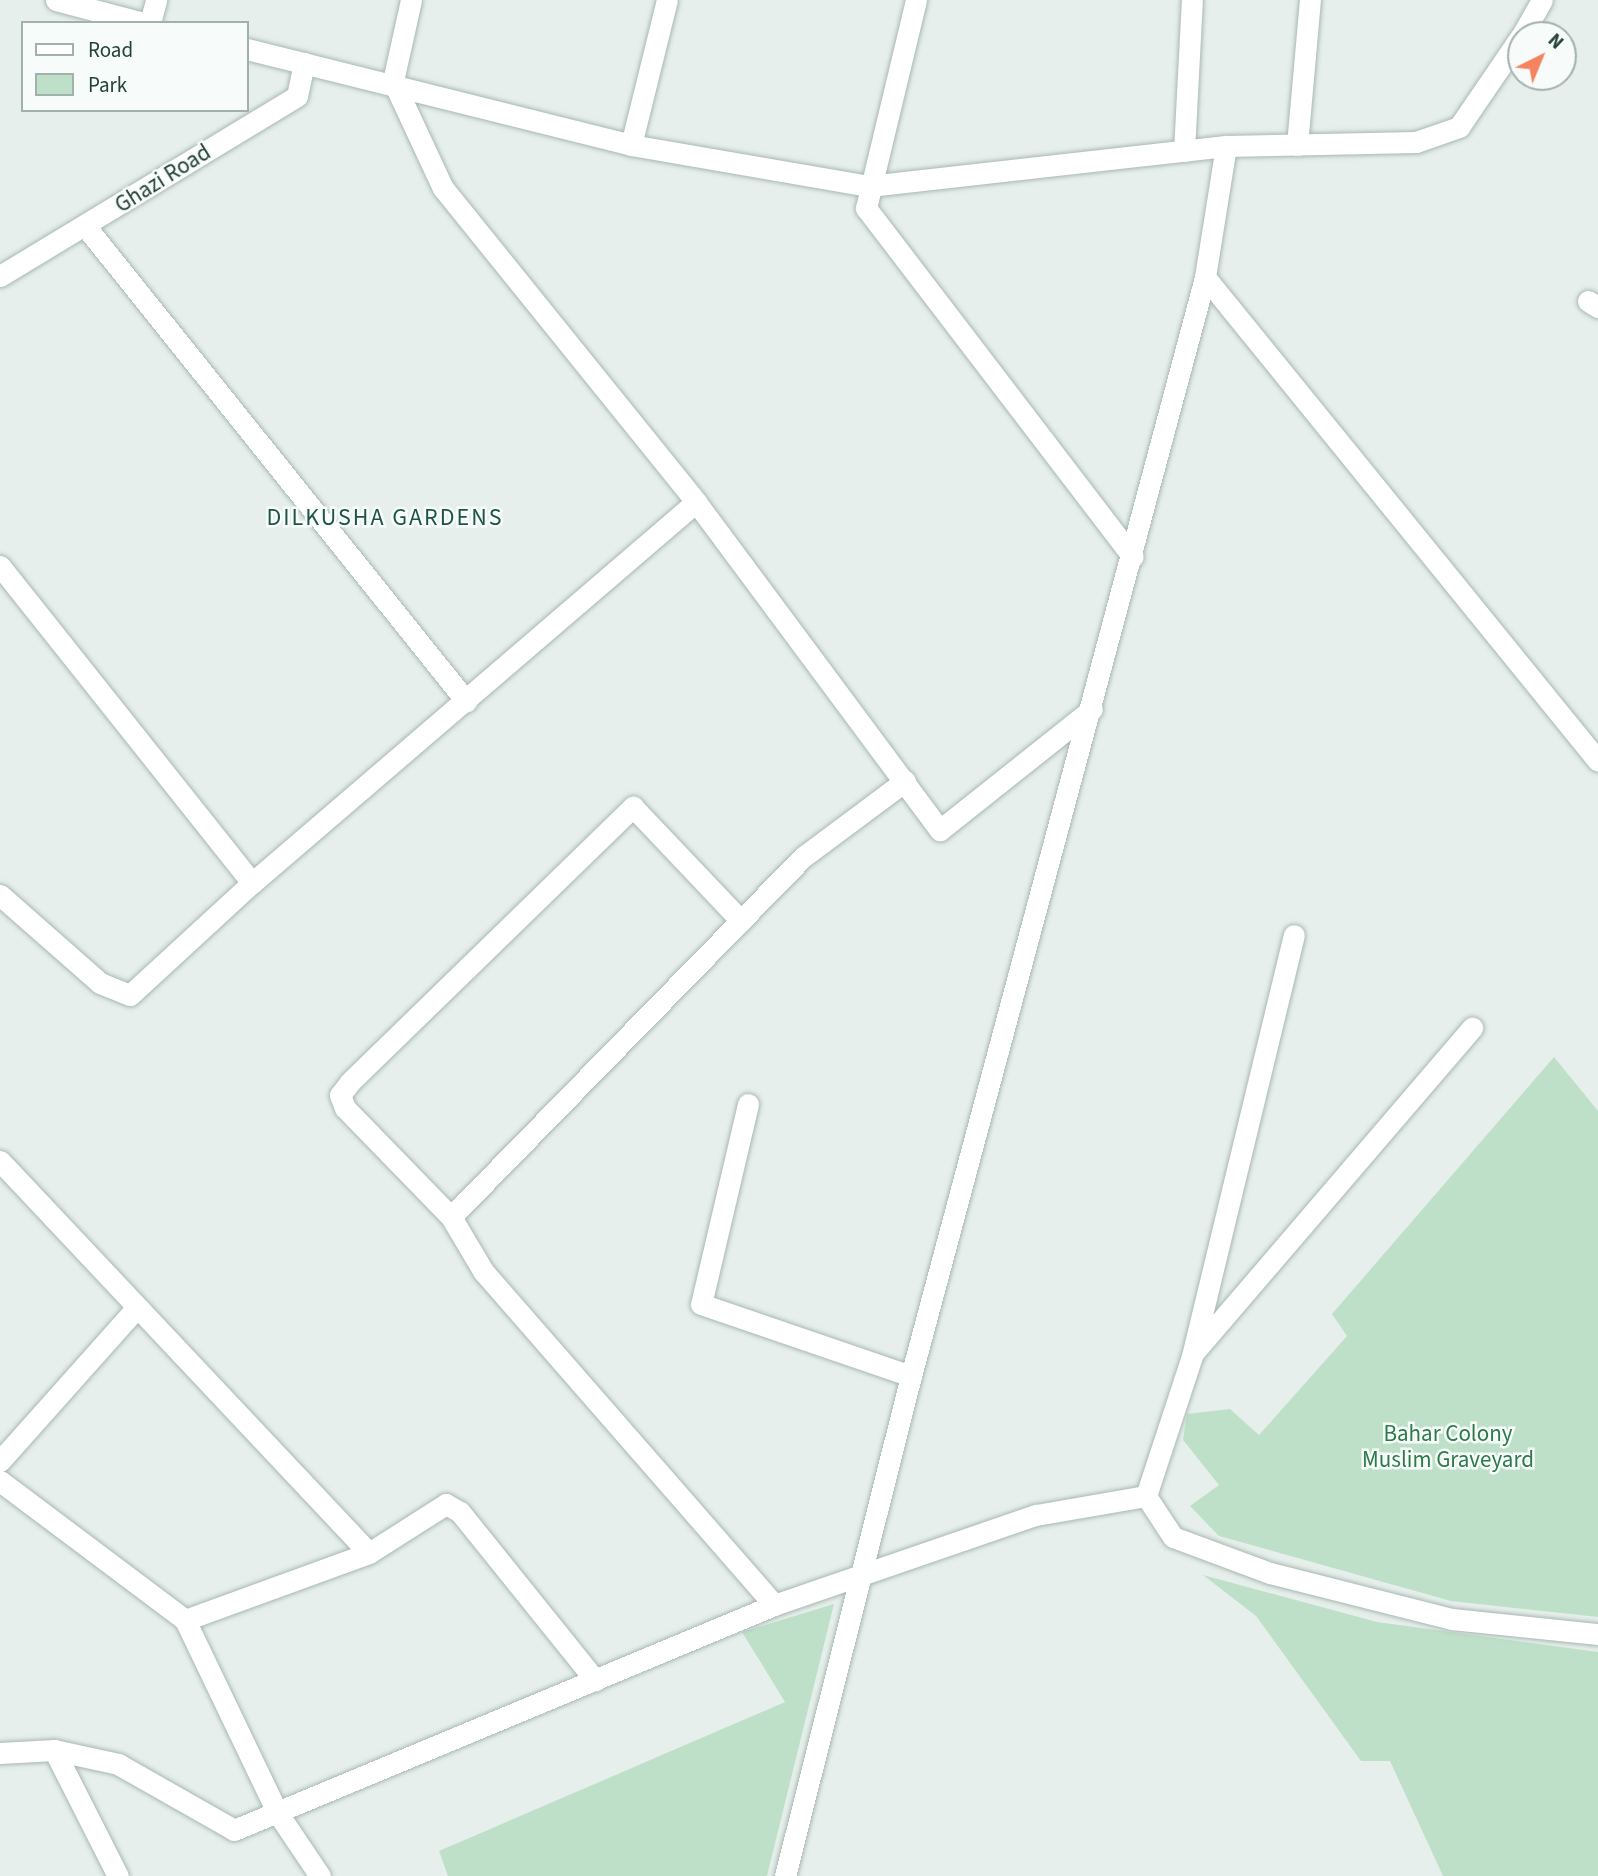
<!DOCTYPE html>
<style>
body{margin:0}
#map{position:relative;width:1598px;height:1876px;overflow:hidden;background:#e6efeb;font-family:"Source Sans 3",sans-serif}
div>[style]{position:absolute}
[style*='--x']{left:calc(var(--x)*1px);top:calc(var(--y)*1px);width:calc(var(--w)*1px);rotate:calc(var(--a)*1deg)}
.green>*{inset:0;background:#bfe0c8}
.roads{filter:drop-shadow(0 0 2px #a8b8b2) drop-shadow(0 0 2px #a8b8b2)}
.street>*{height:21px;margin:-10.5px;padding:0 10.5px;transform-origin:10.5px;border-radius:10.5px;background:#fff}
span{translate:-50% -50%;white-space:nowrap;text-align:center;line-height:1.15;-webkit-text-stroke:5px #f7fbf9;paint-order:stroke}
.street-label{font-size:23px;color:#24423a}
.park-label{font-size:23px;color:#2d7a4b}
.neighbourhood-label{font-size:24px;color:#1f5548;letter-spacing:2px}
.legend{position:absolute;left:21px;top:21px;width:228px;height:91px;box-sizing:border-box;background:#f7fbf9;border:2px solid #a3b1ad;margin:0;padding:9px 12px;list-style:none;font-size:21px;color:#24423a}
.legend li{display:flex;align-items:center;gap:14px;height:35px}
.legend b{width:35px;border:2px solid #a3b1ad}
.north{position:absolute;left:1507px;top:21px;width:70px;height:70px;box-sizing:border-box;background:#f7fbf9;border:2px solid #a3b1ad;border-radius:50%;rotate:43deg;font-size:19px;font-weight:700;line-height:28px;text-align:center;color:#24423a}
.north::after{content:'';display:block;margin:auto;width:24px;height:32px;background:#f4845f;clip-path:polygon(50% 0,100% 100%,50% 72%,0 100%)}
</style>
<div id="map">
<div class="green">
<i style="clip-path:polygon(1554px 1057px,1598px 1111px,1598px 1617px,1451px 1601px,1219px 1536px,1190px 1506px,1219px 1485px,1183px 1440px,1187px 1414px,1230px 1409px,1259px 1435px,1347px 1336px,1332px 1314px)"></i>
<i style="clip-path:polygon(1203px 1575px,1377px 1622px,1598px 1652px,1598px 1876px,1443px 1876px,1390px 1761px,1361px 1761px,1256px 1616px)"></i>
<i style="clip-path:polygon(834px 1604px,767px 1876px,448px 1876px,439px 1851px,785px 1702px,742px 1632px)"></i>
</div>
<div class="roads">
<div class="street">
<i style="--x:56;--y:0;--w:90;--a:14.8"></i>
<i style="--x:411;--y:0;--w:83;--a:102.5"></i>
<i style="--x:393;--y:81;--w:118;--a:65"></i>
<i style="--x:443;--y:188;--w:403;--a:51.1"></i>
<i style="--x:696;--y:502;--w:409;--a:53.4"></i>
<i style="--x:940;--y:830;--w:194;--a:-38.5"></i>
<i style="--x:916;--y:0;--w:214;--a:103.5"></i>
<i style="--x:866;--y:208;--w:439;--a:52.6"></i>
<i style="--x:150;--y:23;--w:24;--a:-75"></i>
<i style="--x:1522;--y:35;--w:40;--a:-60.3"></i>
<i style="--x:247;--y:49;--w:396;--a:14"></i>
<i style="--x:631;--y:145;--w:242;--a:9.8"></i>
<i style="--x:869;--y:186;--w:359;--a:-6.4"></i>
<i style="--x:1226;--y:146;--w:190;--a:-1.2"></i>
<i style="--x:1416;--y:142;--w:46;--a:-19.2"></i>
<i style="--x:1459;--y:127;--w:110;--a:-55.7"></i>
<i style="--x:631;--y:145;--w:149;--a:-76.1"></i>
<i style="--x:1297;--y:145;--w:146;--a:-84.9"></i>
<i style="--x:1184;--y:151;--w:151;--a:-87"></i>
<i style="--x:86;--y:227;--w:608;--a:51.28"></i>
<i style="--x:0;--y:276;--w:347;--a:-31.2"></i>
<i style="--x:297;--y:96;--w:34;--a:-78"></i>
<i style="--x:1205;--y:277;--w:623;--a:50.92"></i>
<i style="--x:1588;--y:301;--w:12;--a:31"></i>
<i style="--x:0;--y:566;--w:405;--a:51.5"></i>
<i style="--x:252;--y:883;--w:585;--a:-40.63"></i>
<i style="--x:905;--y:781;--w:127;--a:143.3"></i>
<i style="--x:803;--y:857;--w:503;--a:134.36"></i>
<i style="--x:451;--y:1217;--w:63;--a:59.3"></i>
<i style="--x:483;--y:1271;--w:443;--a:48.9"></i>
<i style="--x:774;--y:1605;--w:277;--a:-19"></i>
<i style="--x:1036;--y:1515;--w:112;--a:-9.8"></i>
<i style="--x:1146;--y:1496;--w:49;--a:56.6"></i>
<i style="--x:1173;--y:1537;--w:103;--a:20.4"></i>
<i style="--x:1270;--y:1573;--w:188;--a:14.2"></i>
<i style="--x:1452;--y:1619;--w:147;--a:5.9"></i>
<i style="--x:0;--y:895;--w:133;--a:41.3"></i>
<i style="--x:100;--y:983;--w:32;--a:22"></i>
<i style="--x:130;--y:995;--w:166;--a:-42.6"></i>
<i style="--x:748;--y:1104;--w:205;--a:103.2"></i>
<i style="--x:701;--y:1304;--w:222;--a:18.9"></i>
<i style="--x:0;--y:1161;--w:538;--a:46.73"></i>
<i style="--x:451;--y:1217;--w:152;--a:-134.2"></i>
<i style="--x:345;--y:1108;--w:14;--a:-111"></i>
<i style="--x:340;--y:1095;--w:16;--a:-52"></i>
<i style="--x:350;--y:1082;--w:395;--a:-44.2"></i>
<i style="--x:633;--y:807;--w:157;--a:46.5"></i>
<i style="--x:1195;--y:1351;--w:426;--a:-49.4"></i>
<i style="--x:0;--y:1461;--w:206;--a:-48.3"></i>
<i style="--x:0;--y:1481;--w:231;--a:36.9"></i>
<i style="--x:185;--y:1620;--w:213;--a:64.4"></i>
<i style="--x:277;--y:1812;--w:77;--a:56.1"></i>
<i style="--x:1146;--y:1496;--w:147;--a:-71.8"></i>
<i style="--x:1192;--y:1356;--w:433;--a:-76.4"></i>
<i style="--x:185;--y:1620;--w:196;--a:-20"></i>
<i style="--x:369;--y:1553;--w:91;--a:-32.5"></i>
<i style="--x:446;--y:1504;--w:16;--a:30"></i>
<i style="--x:460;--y:1512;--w:216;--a:51.2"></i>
<i style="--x:54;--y:1750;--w:141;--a:63.1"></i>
<i style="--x:0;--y:1753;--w:54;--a:-3.2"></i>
<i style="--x:54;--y:1750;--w:66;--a:12.3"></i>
<i style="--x:118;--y:1764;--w:133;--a:29.6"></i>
<i style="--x:234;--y:1830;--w:585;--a:-22.62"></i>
<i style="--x:785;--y:1876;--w:516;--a:-75.86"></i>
<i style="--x:911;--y:1376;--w:1138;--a:-75.02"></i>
<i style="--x:1205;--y:277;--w:133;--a:-80.9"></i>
</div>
</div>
<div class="street-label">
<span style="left:163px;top:179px;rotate:-32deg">Ghazi Road</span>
</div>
<div class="park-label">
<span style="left:1448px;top:1447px">Bahar Colony<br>Muslim Graveyard</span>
</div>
<div class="neighbourhood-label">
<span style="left:385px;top:518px">DILKUSHA GARDENS</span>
</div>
<ul class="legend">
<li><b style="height:9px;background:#fff"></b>Road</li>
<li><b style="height:19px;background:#bfe0c8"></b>Park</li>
</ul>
<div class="north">N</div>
</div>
